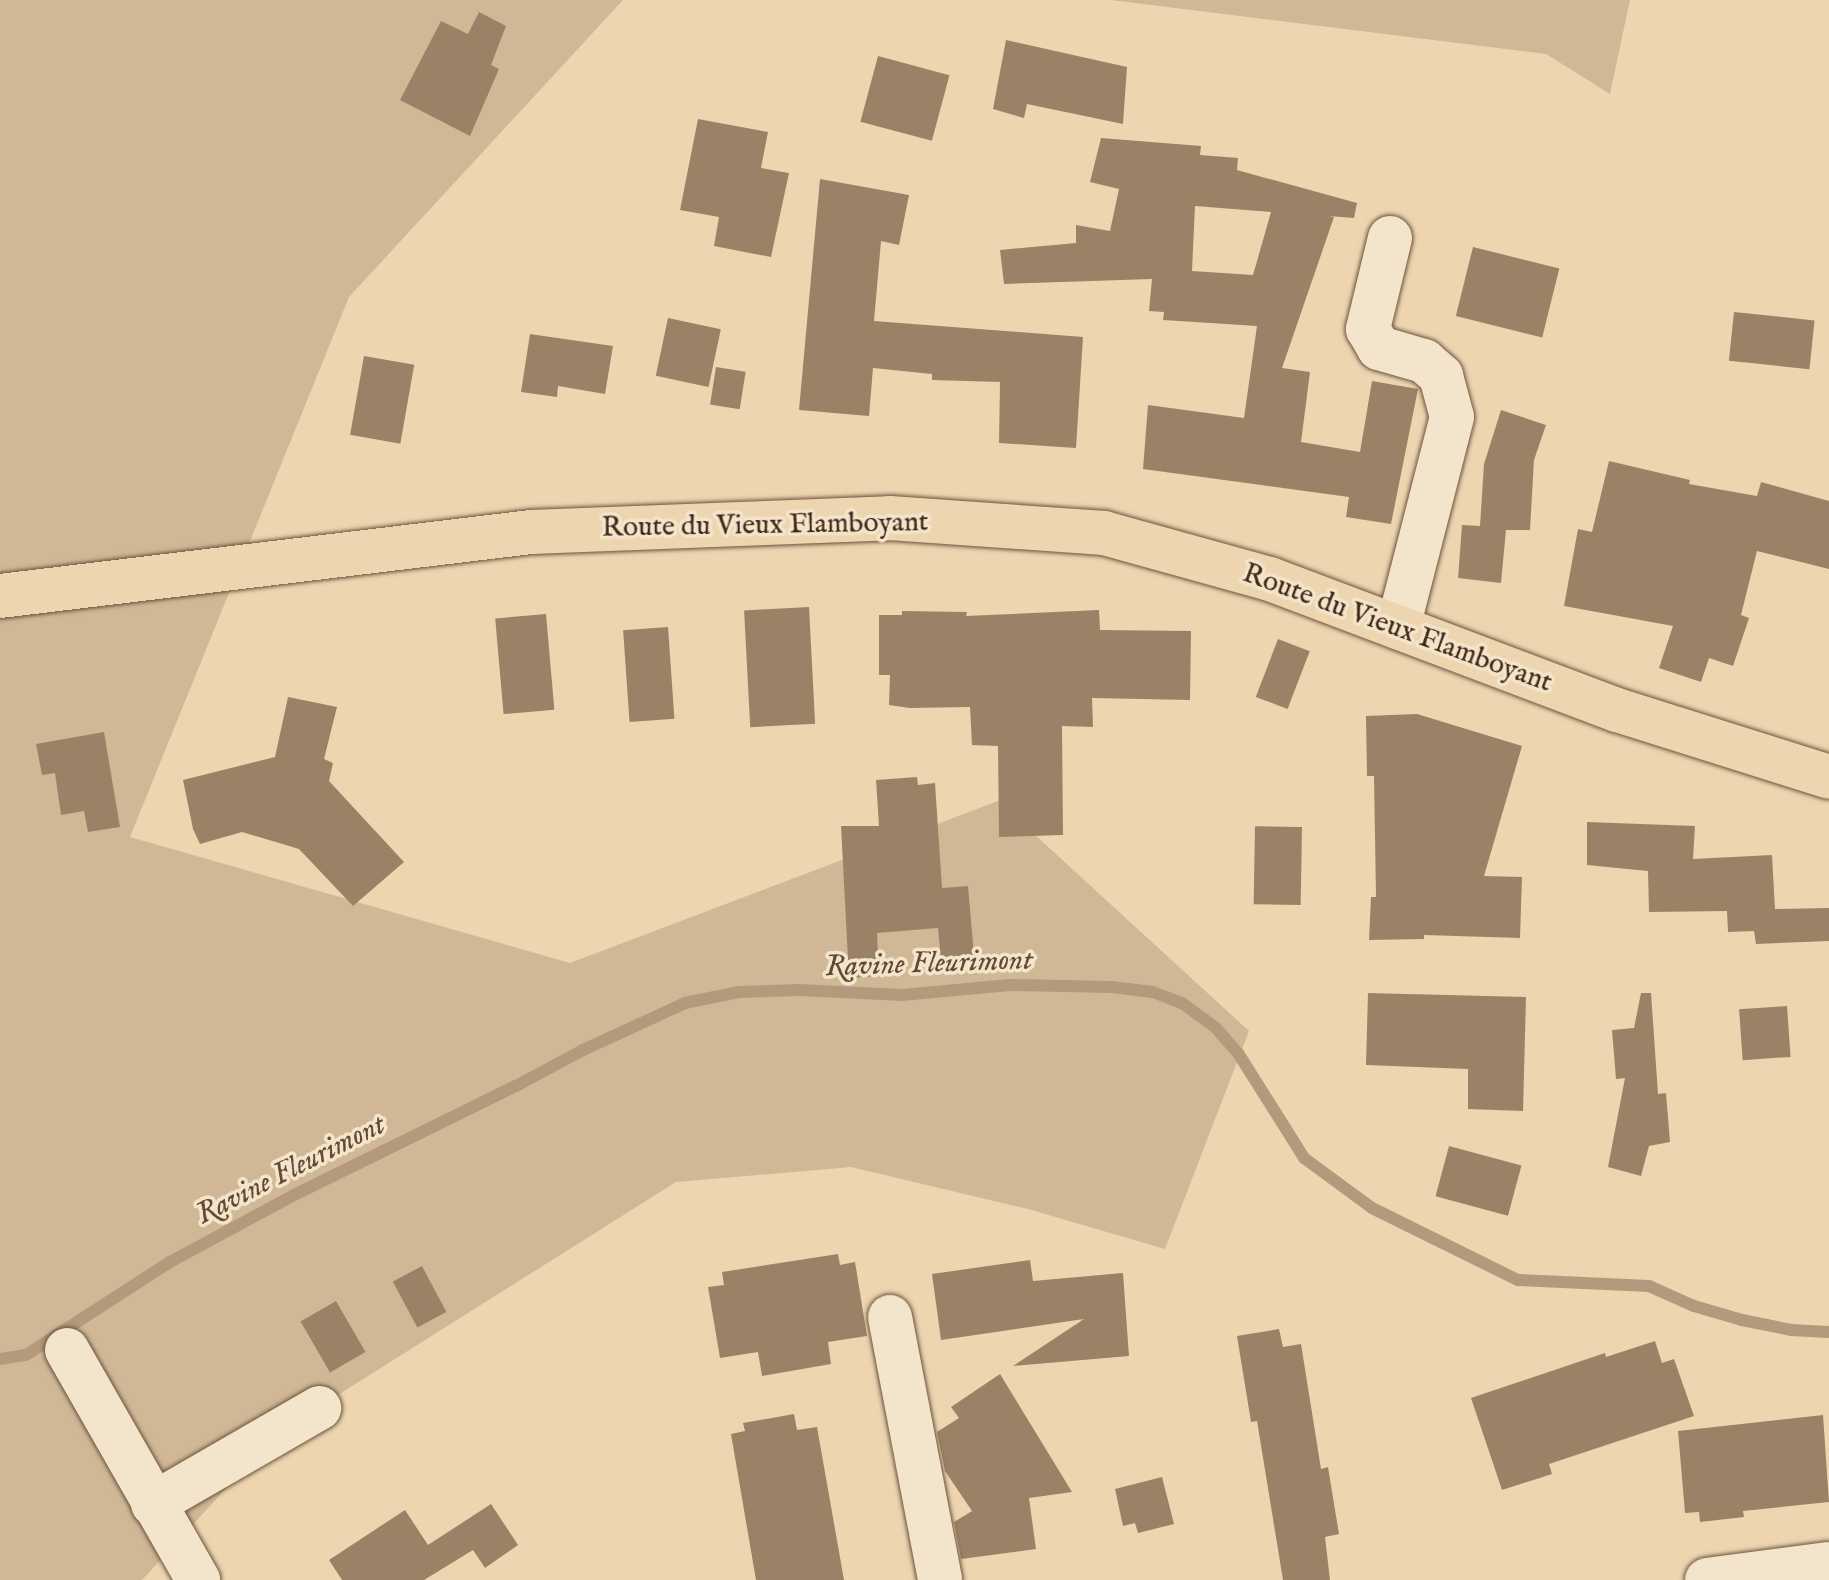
<!DOCTYPE html>
<style>
body{margin:0}
#map{position:relative;width:1829px;height:1580px;overflow:hidden;background:#edd5b0;font-family:"IM FELL English",serif}
div>[style]{position:absolute}
[style*='--x']{left:calc(var(--x)*1px);top:calc(var(--y)*1px);width:calc(var(--w)*1px);rotate:calc(var(--a)*1deg)}
.green>*{inset:0;background:#d0b896}
.stream>*{height:12px;margin:-6px;padding:0 6px;transform-origin:6px;border-radius:6px;background:#b39a7c}
.building>*{inset:0;background:#9b8267;transform-origin:0 0}
.roads{filter:drop-shadow(0 0 2px #6d533d) drop-shadow(0 0 2px #6d533d)}
.minor>*{height:44px;margin:-22px;padding:0 22px;transform-origin:22px;border-radius:22px;background:#f3e4cc}
.major>*{height:44px;margin:-22px;padding:0 22px;transform-origin:22px;border-radius:22px;background:#edd5b0}
span{translate:-50% -50%;white-space:nowrap;text-align:center;line-height:1.15;-webkit-text-stroke:7px #f3e4cc;paint-order:stroke}
.street-label{font-size:28px;color:#422817}
.water-label{font-size:30px;color:#644a35;font-style:italic}
</style>
<div id="map">
<div class="green">
<i style="clip-path:polygon(0 0,623px 0,349px 297px,130px 837px,570px 963px,998px 801px,1249px 1031px,1165px 1249px,1028px 1209px,851px 1167px,676px 1182px,276px 1434px,142px 1580px,0 1580px)"></i>
<i style="clip-path:polygon(1111px 0,1630px 0,1610px 94px,1546px 54px)"></i>
</div>
<div class="stream">
<i style="--x:0;--y:1359;--w:26;--a:-9"></i>
<i style="--x:26;--y:1355;--w:171;--a:-32.9"></i>
<i style="--x:170;--y:1262;--w:141;--a:-28.4"></i>
<i style="--x:294;--y:1195;--w:247;--a:-26.2"></i>
<i style="--x:516;--y:1086;--w:76;--a:-28.2"></i>
<i style="--x:583;--y:1050;--w:112;--a:-24.7"></i>
<i style="--x:685;--y:1003;--w:54;--a:-11.7"></i>
<i style="--x:738;--y:992;--w:61;--a:-1.9"></i>
<i style="--x:799;--y:990;--w:103;--a:2.8"></i>
<i style="--x:902;--y:995;--w:108;--a:-5.3"></i>
<i style="--x:1010;--y:985;--w:101;--a:1.1"></i>
<i style="--x:1111;--y:987;--w:42;--a:6.8"></i>
<i style="--x:1153;--y:992;--w:31;--a:21"></i>
<i style="--x:1182;--y:1003;--w:42;--a:36.3"></i>
<i style="--x:1216;--y:1028;--w:33;--a:49"></i>
<i style="--x:1238;--y:1053;--w:124;--a:57.8"></i>
<i style="--x:1304;--y:1158;--w:84;--a:36.3"></i>
<i style="--x:1372;--y:1208;--w:163;--a:26.3"></i>
<i style="--x:1518;--y:1280;--w:131;--a:2.6"></i>
<i style="--x:1649;--y:1286;--w:49;--a:24"></i>
<i style="--x:1694;--y:1306;--w:50;--a:16.3"></i>
<i style="--x:1742;--y:1320;--w:50;--a:11.5"></i>
<i style="--x:1791;--y:1330;--w:38;--a:3"></i>
</div>
<div class="building">
<i style="clip-path:polygon(479px 12px,506px 26px,491px 65px,499px 69px,470px 136px,400px 100px,441px 21px,468px 34px)"></i>
<i style="clip-path:polygon(1006px 40px,1127px 67px,1123px 124px,1027px 104px,1024px 118px,993px 109px)"></i>
<i style="left:878px;top:56px;width:74px;height:68px;rotate:15deg"></i>
<i style="clip-path:polygon(698px 119px,768px 132px,761px 168px,789px 173px,771px 257px,714px 246px,719px 217px,680px 210px)"></i>
<i style="clip-path:polygon(evenodd,1101px 138px,1201px 146px,1200px 155px,1238px 158px,1237px 170px,1357px 203px,1354px 218px,1329px 216px,1334px 217px,1282px 368px,1310px 372px,1301px 442px,1360px 452px,1372px 381px,1418px 389px,1391px 524px,1346px 517px,1349px 497px,1143px 469px,1148px 405px,1244px 418px,1257px 326px,1163px 320px,1164px 312px,1149px 311px,1152px 279px,1004px 284px,1000px 250px,1076px 243px,1076px 225px,1110px 231px,1119px 189px,1090px 182px,1101px 138px,1195px 206px,1271px 212px,1253px 275px,1192px 271px,1195px 206px)"></i>
<i style="clip-path:polygon(820px 179px,909px 195px,899px 245px,881px 241px,874px 321px,1083px 337px,1076px 448px,999px 443px,1000px 382px,932px 380px,932px 374px,873px 368px,869px 416px,799px 410px)"></i>
<i style="left:1473px;top:247px;width:89px;height:71px;rotate:14deg"></i>
<i style="left:1734px;top:312px;width:81px;height:49px;rotate:6deg"></i>
<i style="left:668px;top:318px;width:54px;height:59px;rotate:12deg"></i>
<i style="clip-path:polygon(530px 334px,613px 346px,605px 394px,558px 386px,557px 397px,521px 392px)"></i>
<i style="left:364px;top:356px;width:51px;height:80px;rotate:10deg"></i>
<i style="left:716px;top:367px;width:30px;height:38px;rotate:9deg"></i>
<i style="clip-path:polygon(1501px 410px,1546px 425px,1534px 460px,1530px 530px,1506px 530px,1501px 583px,1458px 578px,1462px 525px,1480px 526px,1484px 464px)"></i>
<i style="clip-path:polygon(1609px 461px,1690px 480px,1689px 484px,1757px 496px,1761px 482px,1829px 501px,1829px 569px,1757px 551px,1741px 615px,1749px 618px,1733px 666px,1709px 658px,1701px 682px,1659px 668px,1673px 626px,1564px 606px,1578px 529px,1592px 532px)"></i>
<i style="left:809px;top:607px;width:117px;height:65px;rotate:87deg"></i>
<i style="clip-path:polygon(1099px 610px,1100px 630px,1191px 631px,1190px 700px,1092px 698px,1093px 727px,1062px 726px,1063px 835px,999px 837px,998px 746px,972px 745px,970px 707px,910px 708px,889px 705px,890px 675px,879px 675px,879px 615px,902px 615px,902px 611px,967px 612px,966px 616px)"></i>
<i style="left:546px;top:614px;width:96px;height:51px;rotate:85deg"></i>
<i style="left:668px;top:627px;width:92px;height:45px;rotate:86deg"></i>
<i style="left:1278px;top:639px;width:34px;height:62px;rotate:21deg"></i>
<i style="clip-path:polygon(288px 697px,337px 707px,324px 759px,333px 763px,329px 781px,404px 862px,353px 906px,299px 849px,242px 832px,200px 844px,193px 829px,183px 780px,275px 757px)"></i>
<i style="clip-path:polygon(1417px 714px,1522px 746px,1484px 876px,1522px 877px,1520px 938px,1424px 935px,1424px 939px,1369px 940px,1371px 897px,1376px 897px,1374px 776px,1367px 776px,1366px 716px)"></i>
<i style="clip-path:polygon(104px 732px,120px 827px,88px 832px,84px 811px,61px 815px,55px 773px,42px 775px,36px 744px)"></i>
<i style="clip-path:polygon(917px 777px,918px 785px,935px 783px,942px 888px,968px 886px,975px 967px,942px 969px,938px 928px,877px 933px,879px 976px,849px 978px,841px 826px,879px 826px,876px 780px)"></i>
<i style="clip-path:polygon(1587px 822px,1695px 826px,1693px 859px,1772px 855px,1775px 909px,1829px 908px,1829px 941px,1756px 944px,1754px 931px,1728px 932px,1727px 911px,1649px 912px,1648px 871px,1587px 865px)"></i>
<i style="left:1302px;top:827px;width:78px;height:47px;rotate:91deg"></i>
<i style="clip-path:polygon(1368px 993px,1526px 997px,1523px 1111px,1468px 1109px,1468px 1069px,1366px 1065px)"></i>
<i style="clip-path:polygon(1641px 993px,1651px 993px,1658px 1094px,1666px 1093px,1670px 1142px,1649px 1146px,1641px 1176px,1608px 1167px,1625px 1078px,1616px 1079px,1612px 1030px,1634px 1028px)"></i>
<i style="left:1787px;top:1006px;width:51px;height:48px;rotate:86deg"></i>
<i style="left:1449px;top:1146px;width:75px;height:52px;rotate:15deg"></i>
<i style="clip-path:polygon(838px 1254px,840px 1265px,855px 1262px,867px 1336px,828px 1342px,831px 1364px,762px 1376px,758px 1352px,720px 1358px,708px 1287px,724px 1285px,722px 1272px)"></i>
<i style="clip-path:polygon(1030px 1260px,1033px 1281px,1123px 1273px,1129px 1356px,1013px 1366px,1084px 1319px,941px 1340px,932px 1274px)"></i>
<i style="left:422px;top:1266px;width:52px;height:33px;rotate:62deg"></i>
<i style="left:336px;top:1301px;width:59px;height:41px;rotate:60deg"></i>
<i style="clip-path:polygon(1279px 1329px,1283px 1347px,1301px 1344px,1321px 1469px,1328px 1467px,1339px 1534px,1325px 1537px,1330px 1580px,1283px 1580px,1257px 1421px,1251px 1422px,1237px 1336px)"></i>
<i style="clip-path:polygon(1655px 1341px,1662px 1363px,1674px 1359px,1694px 1416px,1549px 1464px,1552px 1474px,1502px 1490px,1471px 1398px,1605px 1353px,1606px 1357px)"></i>
<i style="clip-path:polygon(1000px 1374px,1072px 1492px,1029px 1498px,1036px 1549px,961px 1559px,954px 1522px,972px 1511px,945px 1471px,937px 1432px,959px 1418px,951px 1407px)"></i>
<i style="clip-path:polygon(794px 1414px,797px 1430px,817px 1427px,844px 1580px,756px 1580px,731px 1434px,745px 1431px,743px 1423px)"></i>
<i style="clip-path:polygon(1823px 1415px,1829px 1502px,1743px 1511px,1744px 1517px,1700px 1522px,1699px 1512px,1685px 1513px,1678px 1431px)"></i>
<i style="clip-path:polygon(1162px 1477px,1174px 1524px,1138px 1533px,1135px 1523px,1123px 1526px,1115px 1489px)"></i>
<i style="clip-path:polygon(491px 1504px,518px 1545px,485px 1568px,473px 1550px,424px 1580px,342px 1580px,329px 1560px,405px 1510px,428px 1545px)"></i>
</div>
<div class="roads">
<div class="minor">
<i style="--x:1390;--y:238;--w:94;--a:103.6"></i>
<i style="--x:1368;--y:329;--w:22;--a:60"></i>
<i style="--x:1379;--y:348;--w:47;--a:16.1"></i>
<i style="--x:1424;--y:361;--w:23;--a:41"></i>
<i style="--x:1441;--y:376;--w:42;--a:75"></i>
<i style="--x:1452;--y:417;--w:217;--a:104.4"></i>
<i style="--x:890;--y:1317;--w:268;--a:79.2"></i>
<i style="--x:67;--y:1350;--w:265;--a:60.3"></i>
<i style="--x:153;--y:1504;--w:192;--a:-30"></i>
<i style="--x:1707;--y:1580;--w:123;--a:-7.5"></i>
</div>
<div class="major">
<i style="--x:0;--y:596;--w:535;--a:-6.87"></i>
<i style="--x:531;--y:532;--w:359;--a:-2.2"></i>
<i style="--x:890;--y:518;--w:215;--a:4"></i>
<i style="--x:1104;--y:533;--w:172;--a:15.5"></i>
<i style="--x:1270;--y:579;--w:371;--a:20.7"></i>
<i style="--x:1617;--y:710;--w:222;--a:17.5"></i>
</div>
</div>
<div class="street-label">
<span style="left:765px;top:526px;rotate:-1deg">Route du Vieux Flamboyant</span>
<span style="left:1397px;top:629px;rotate:20deg">Route du Vieux Flamboyant</span>
</div>
<div class="water-label">
<span style="left:929px;top:964px;rotate:-2deg">Ravine Fleurimont</span>
<span style="left:291px;top:1170px;rotate:-27deg">Ravine Fleurimont</span>
</div>
</div>
